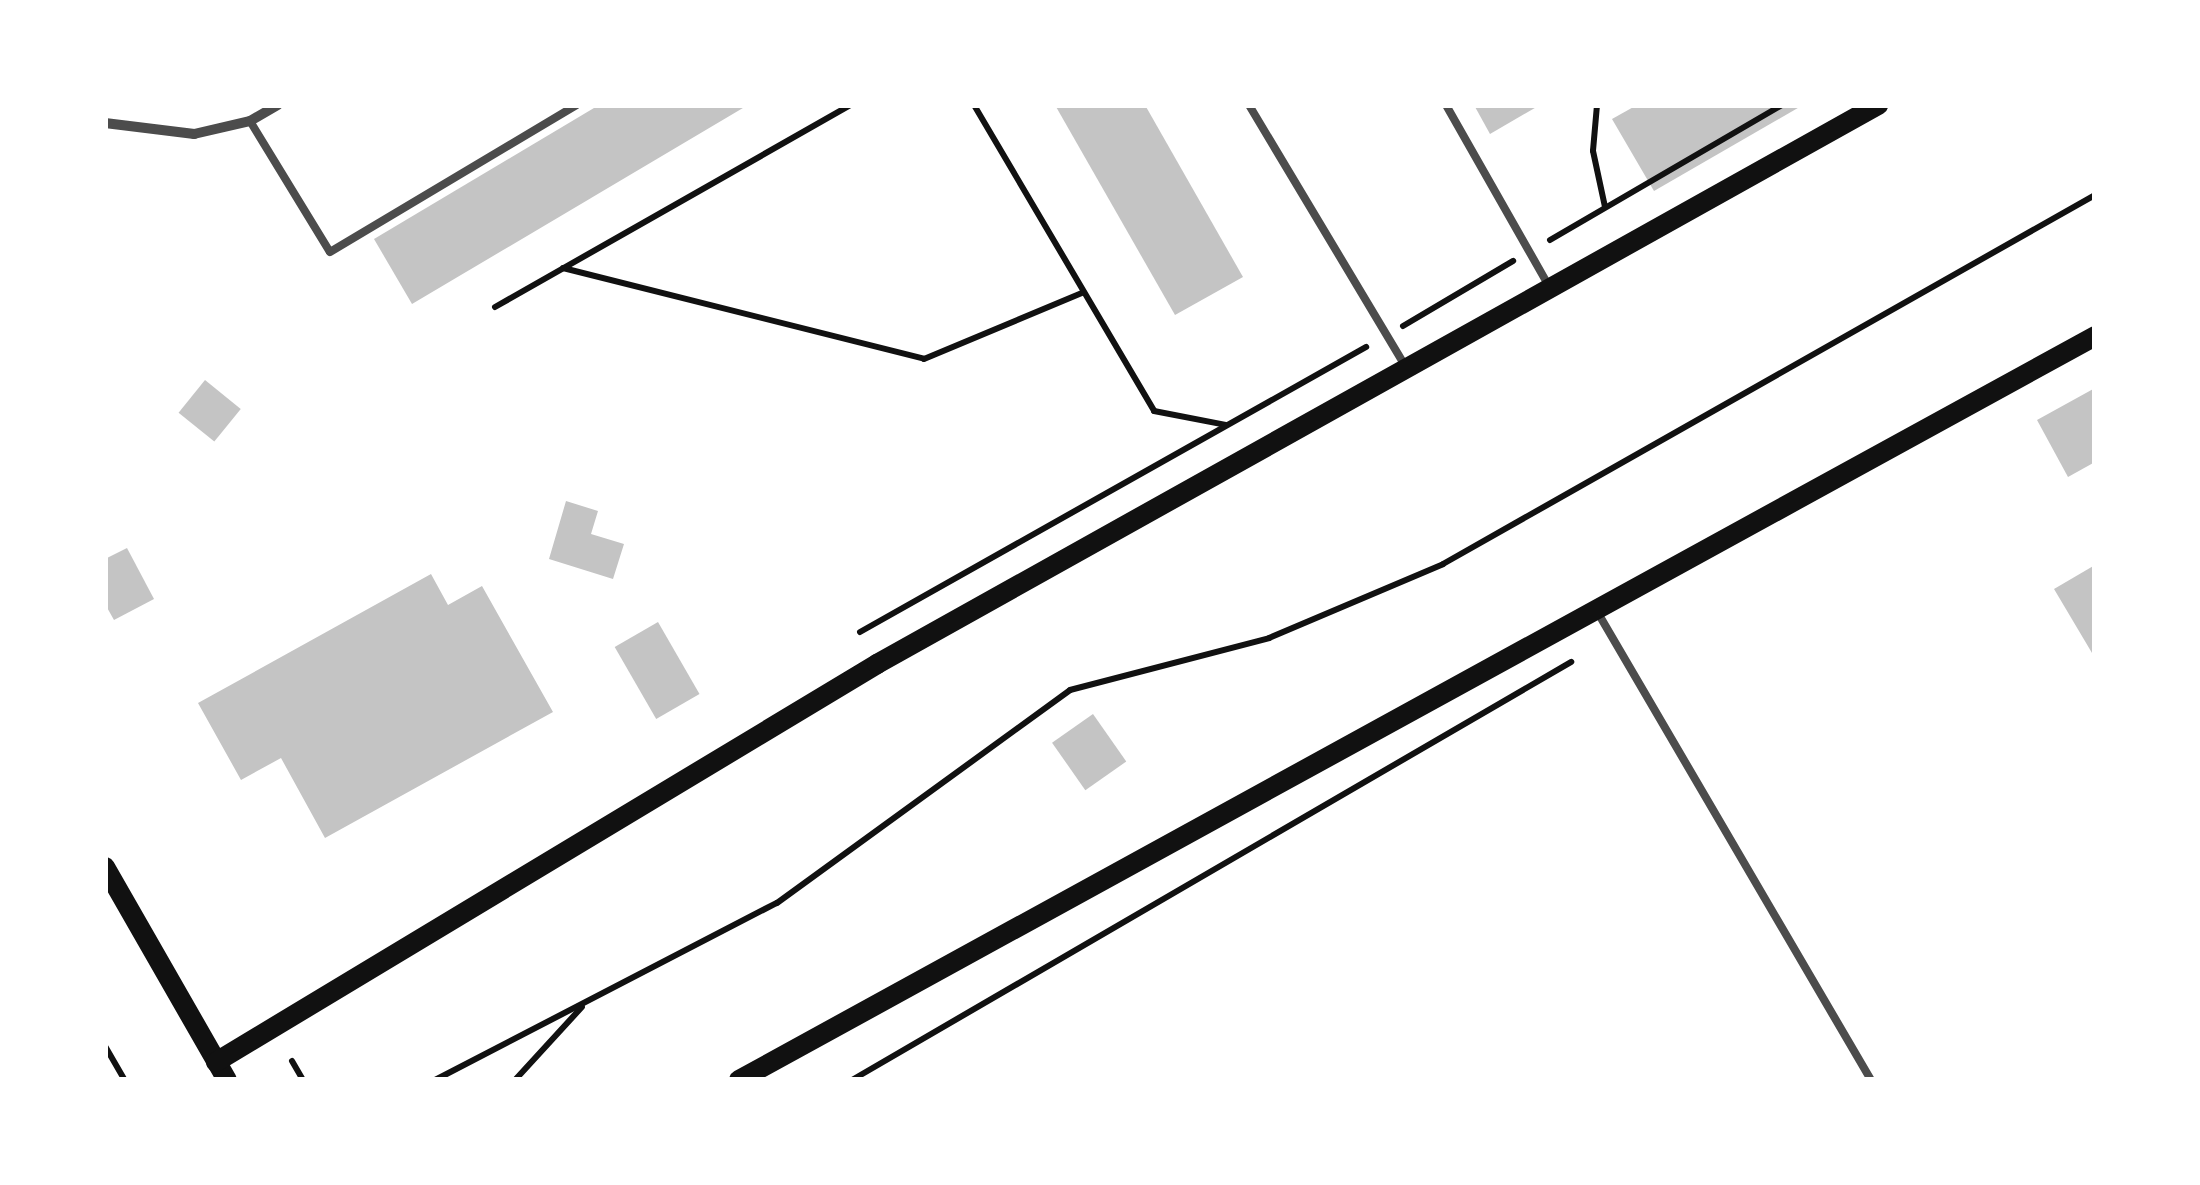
<!DOCTYPE html>
<style>
body{margin:0}
#map{position:relative;width:2200px;height:1185px;overflow:hidden;background:#fff;font-family:"Fira Sans Condensed",sans-serif}
div>[style]{position:absolute}
[style*='--x']{left:calc(var(--x)*1px);top:calc(var(--y)*1px);width:calc(var(--w)*1px);rotate:calc(var(--a)*1deg)}
.building>*{inset:0;background:#c4c4c4;transform-origin:0 0}
.path>*{height:6px;margin:-3px;padding:0 3px;transform-origin:3px;border-radius:3px;background:#111}
.service>*{height:8px;margin:-4px;padding:0 4px;transform-origin:4px;border-radius:4px;background:#4c4c4c}
.minor>*{height:10px;margin:-5px;padding:0 5px;transform-origin:5px;border-radius:5px;background:#4c4c4c}
.secondary>*{height:20px;margin:-10px;padding:0 10px;transform-origin:10px;border-radius:10px;background:#111}
span{translate:-50% -50%;white-space:nowrap;text-align:center;line-height:1.15;-webkit-text-stroke:9px #fff;paint-order:stroke}
.frame{position:absolute;inset:0;border:108px solid #fff;pointer-events:none}
</style>
<div id="map">
<div class="building">
<i style="clip-path:polygon(599px 105px,748px 105px,412px 304px,374px 239px)"></i>
<i style="clip-path:polygon(1055px 105px,1145px 105px,1243px 277px,1175px 315px)"></i>
<i style="clip-path:polygon(1474px 105px,1540px 105px,1490px 134px)"></i>
<i style="clip-path:polygon(1637px 105px,1803px 105px,1654px 191px,1612px 119px)"></i>
<i style="left:205px;top:380px;width:46px;height:42px;rotate:39deg"></i>
<i style="clip-path:polygon(2095px 388px,2095px 462px,2068px 477px,2037px 420px)"></i>
<i style="clip-path:polygon(566px 501px,598px 511px,591px 534px,624px 544px,613px 579px,549px 559px)"></i>
<i style="clip-path:polygon(127px 548px,154px 599px,114px 620px,105px 604px,105px 559px)"></i>
<i style="clip-path:polygon(2095px 565px,2095px 658px,2054px 589px)"></i>
<i style="clip-path:polygon(431px 574px,448px 605px,482px 586px,553px 712px,325px 838px,281px 758px,241px 780px,198px 703px)"></i>
<i style="left:658px;top:622px;width:83px;height:50px;rotate:60deg"></i>
<i style="left:1093px;top:714px;width:58px;height:50px;rotate:55deg"></i>
</div>
<div class="path">
<i style="--x:974;--y:105;--w:355;--a:59.5"></i>
<i style="--x:1154;--y:411;--w:73;--a:11"></i>
<i style="--x:1597;--y:105;--w:46;--a:95"></i>
<i style="--x:1593;--y:151;--w:57;--a:77.9"></i>
<i style="--x:1550;--y:240;--w:268;--a:-30.2"></i>
<i style="--x:563;--y:268;--w:372;--a:14.1"></i>
<i style="--x:924;--y:359;--w:173;--a:-22.7"></i>
<i style="--x:495;--y:307;--w:409;--a:-29.6"></i>
<i style="--x:1403;--y:326;--w:128;--a:-30.6"></i>
<i style="--x:860;--y:632;--w:581;--a:-29.39"></i>
<i style="--x:105;--y:1046;--w:39;--a:60"></i>
<i style="--x:292;--y:1061;--w:22;--a:60"></i>
<i style="--x:435;--y:1080;--w:385;--a:-27.4"></i>
<i style="--x:777;--y:903;--w:362;--a:-36"></i>
<i style="--x:1070;--y:690;--w:206;--a:-14.6"></i>
<i style="--x:1269;--y:638;--w:189;--a:-23"></i>
<i style="--x:1443;--y:564;--w:749;--a:-29.51"></i>
<i style="--x:515;--y:1080;--w:99;--a:-47.5"></i>
<i style="--x:852;--y:1080;--w:832;--a:-30.17"></i>
</div>
<div class="service">
<i style="--x:1249;--y:105;--w:304;--a:59.1"></i>
<i style="--x:1446;--y:105;--w:208;--a:60.4"></i>
<i style="--x:250;--y:121;--w:153;--a:58.6"></i>
<i style="--x:330;--y:252;--w:287;--a:-30.8"></i>
<i style="--x:1598;--y:613;--w:541;--a:59.69"></i>
</div>
<div class="minor">
<i style="--x:105;--y:123;--w:90;--a:7"></i>
<i style="--x:194;--y:134;--w:57;--a:-13.1"></i>
<i style="--x:250;--y:121;--w:32;--a:-30"></i>
</div>
<div class="secondary">
<i style="--x:105;--y:867;--w:245;--a:60.2"></i>
<i style="--x:216;--y:1062;--w:772;--a:-31.05"></i>
<i style="--x:877;--y:664;--w:1147;--a:-29.18"></i>
<i style="--x:739;--y:1080;--w:1547;--a:-28.75"></i>
</div>
<div class="frame"></div>
</div>
